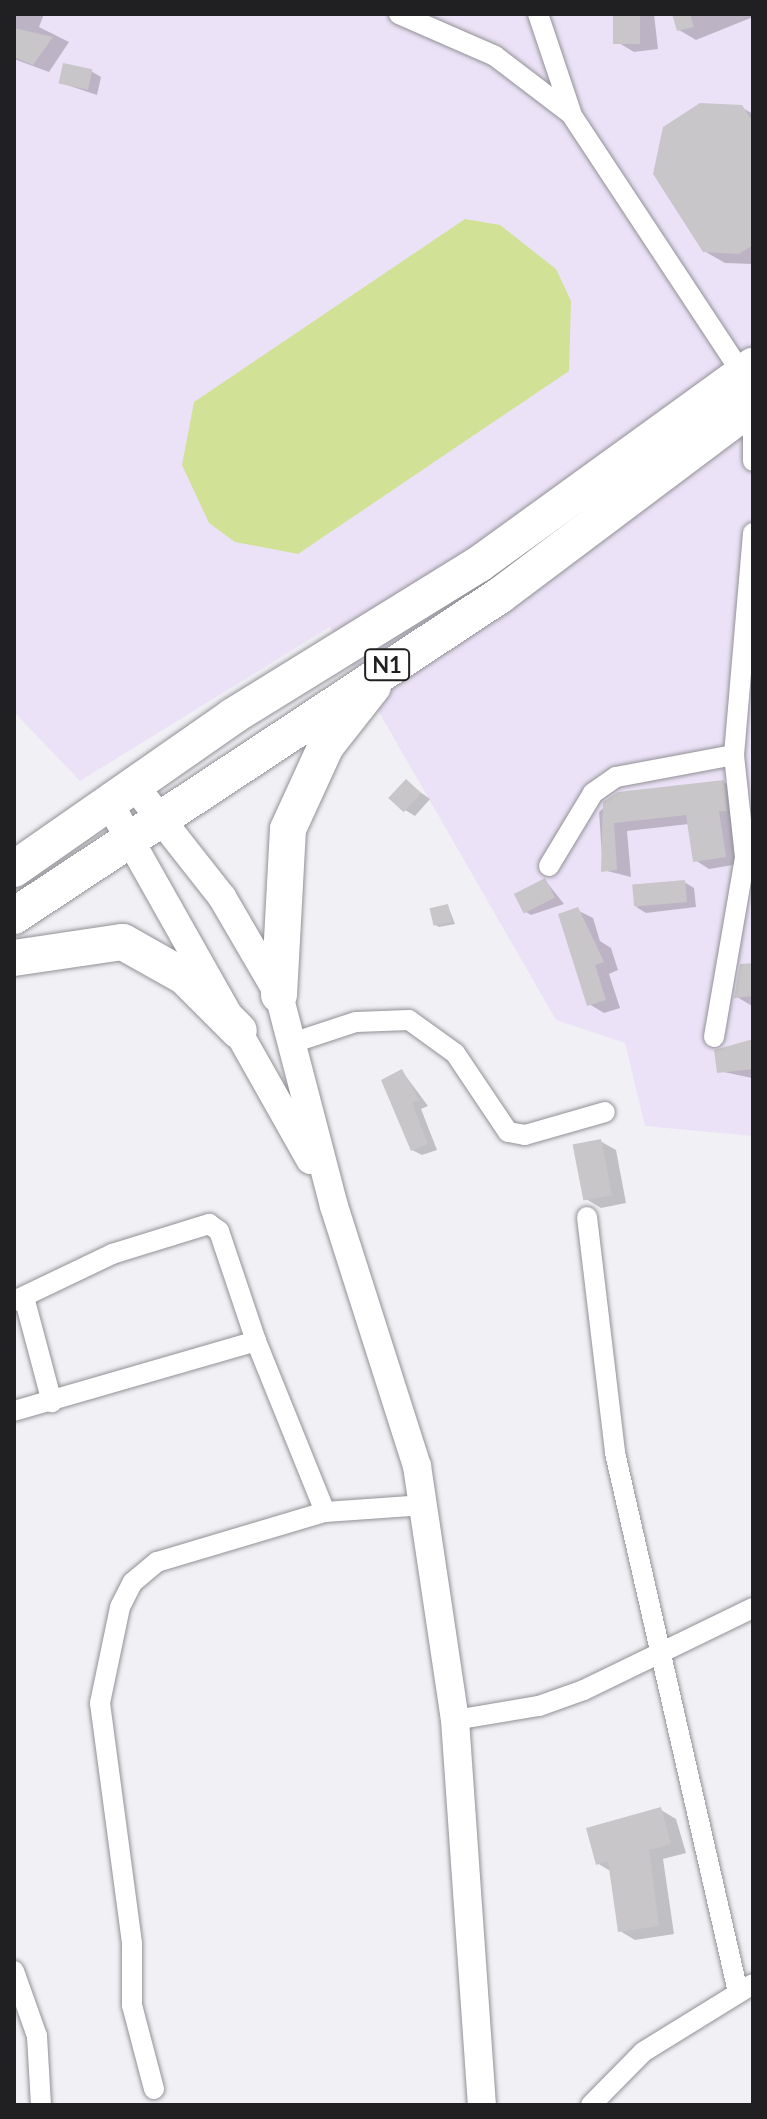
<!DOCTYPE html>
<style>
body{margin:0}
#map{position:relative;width:767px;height:2119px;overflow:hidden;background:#f0f0f5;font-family:Lato,sans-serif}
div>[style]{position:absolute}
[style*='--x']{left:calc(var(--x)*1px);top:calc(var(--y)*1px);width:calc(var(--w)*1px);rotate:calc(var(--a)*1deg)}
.education>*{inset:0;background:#ece2f7}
.green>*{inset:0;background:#d1e195}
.shadow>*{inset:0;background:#0003}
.building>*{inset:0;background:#c9c6ca;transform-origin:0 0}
.roads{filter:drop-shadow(0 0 2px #919196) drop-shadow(0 0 2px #919196)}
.street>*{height:20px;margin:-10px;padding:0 10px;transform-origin:10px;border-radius:10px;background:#fff}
.secondary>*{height:28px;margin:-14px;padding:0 14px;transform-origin:14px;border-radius:14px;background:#fff}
.highway>*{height:36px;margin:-18px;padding:0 18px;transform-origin:18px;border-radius:18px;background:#fff}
span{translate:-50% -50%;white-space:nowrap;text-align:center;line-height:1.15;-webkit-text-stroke:6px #fff;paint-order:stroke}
.shield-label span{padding:2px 6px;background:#fff;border:2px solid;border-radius:6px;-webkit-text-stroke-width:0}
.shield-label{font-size:22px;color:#202022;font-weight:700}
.frame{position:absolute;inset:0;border:16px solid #202022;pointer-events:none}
</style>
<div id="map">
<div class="education">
<i style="clip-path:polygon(14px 14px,753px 14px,753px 1136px,645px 1126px,625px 1043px,556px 1020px,330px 627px,80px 781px,14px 712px)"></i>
</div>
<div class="green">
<i style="clip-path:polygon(465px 219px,500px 225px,556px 269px,571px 301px,569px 371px,298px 554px,235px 542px,209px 523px,182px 465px,194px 402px)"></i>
</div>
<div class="shadow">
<i style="clip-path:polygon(14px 14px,44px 14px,39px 27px,69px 42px,49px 72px,14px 59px)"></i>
<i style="clip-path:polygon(615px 14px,654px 14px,658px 49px,634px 52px,619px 43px)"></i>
<i style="clip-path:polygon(674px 14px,753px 14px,753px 17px,696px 40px,679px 30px)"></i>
<i style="clip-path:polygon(91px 71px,101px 77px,97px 95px,61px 83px)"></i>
<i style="clip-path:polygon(741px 107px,753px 114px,753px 264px,725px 263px,704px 251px)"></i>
<i style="clip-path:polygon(406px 782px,430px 799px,415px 816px,405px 810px)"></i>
<i style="clip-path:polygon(723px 782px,737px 790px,739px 864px,709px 869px,695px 860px,689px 824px,627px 831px,631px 877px,603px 870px,599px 812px,619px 794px)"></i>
<i style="clip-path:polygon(545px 880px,564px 904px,531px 915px,521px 909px)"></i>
<i style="clip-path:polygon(684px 882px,694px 888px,696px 907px,646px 913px,636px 907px)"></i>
<i style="clip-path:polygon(448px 906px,455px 924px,439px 927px,434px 924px)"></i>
<i style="clip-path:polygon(577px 910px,593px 918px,600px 941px,611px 948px,618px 970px,609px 974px,620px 1008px,604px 1013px,589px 1004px)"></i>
<i style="clip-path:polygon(753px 965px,753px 1006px,752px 1006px,737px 997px)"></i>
<i style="clip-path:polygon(753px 1045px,753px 1085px,752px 1078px,719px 1071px)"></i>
<i style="clip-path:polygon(402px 1071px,428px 1106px,421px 1109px,437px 1150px,422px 1155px,412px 1150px)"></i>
<i style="clip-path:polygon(600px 1141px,616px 1150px,626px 1203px,601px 1208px,586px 1199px)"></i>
<i style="clip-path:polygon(661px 1810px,676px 1819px,686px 1853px,663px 1859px,674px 1934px,635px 1940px,620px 1931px,612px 1872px,597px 1863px)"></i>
</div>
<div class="building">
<i style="left:613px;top:14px;width:27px;height:30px"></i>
<i style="clip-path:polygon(672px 14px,690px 14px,694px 27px,677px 31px)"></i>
<i style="clip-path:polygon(14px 28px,53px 37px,33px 65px,14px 57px)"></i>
<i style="left:63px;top:63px;width:30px;height:21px;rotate:12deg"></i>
<i style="clip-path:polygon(700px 103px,742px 105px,753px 122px,753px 245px,739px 254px,703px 252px,653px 174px,663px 127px)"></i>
<i style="left:406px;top:779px;width:21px;height:26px;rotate:43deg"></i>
<i style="clip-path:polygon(724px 780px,727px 811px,719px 811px,726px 857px,693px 862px,686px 815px,614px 823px,617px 870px,601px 872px,603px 802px,618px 792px)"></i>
<i style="left:545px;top:878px;width:22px;height:35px;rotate:63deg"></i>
<i style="left:685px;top:880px;width:22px;height:53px;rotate:85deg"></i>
<i style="left:448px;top:904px;width:18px;height:19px;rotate:77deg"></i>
<i style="clip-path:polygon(578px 907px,604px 962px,595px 965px,606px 1000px,587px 1006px,558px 914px)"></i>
<i style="clip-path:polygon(753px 963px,753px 996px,734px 998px,740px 964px)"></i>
<i style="clip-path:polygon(753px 1039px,753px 1069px,717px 1073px,714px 1050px)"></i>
<i style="clip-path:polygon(402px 1069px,419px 1100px,412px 1103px,428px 1144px,411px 1151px,381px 1080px)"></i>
<i style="left:601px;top:1139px;width:57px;height:29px;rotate:79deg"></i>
<i style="clip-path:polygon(661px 1807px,671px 1844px,649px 1850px,659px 1926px,618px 1932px,608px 1861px,596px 1865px,586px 1828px)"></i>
</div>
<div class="roads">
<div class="street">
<i style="--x:399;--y:14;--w:105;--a:23.6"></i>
<i style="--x:495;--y:56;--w:96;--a:37.3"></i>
<i style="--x:571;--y:114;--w:313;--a:56.6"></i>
<i style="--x:743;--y:375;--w:32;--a:72"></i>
<i style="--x:753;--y:405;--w:56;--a:90"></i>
<i style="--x:538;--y:14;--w:103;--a:71.4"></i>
<i style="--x:549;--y:866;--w:85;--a:-58.9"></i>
<i style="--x:593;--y:793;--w:28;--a:-35"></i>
<i style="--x:616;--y:777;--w:120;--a:-10.6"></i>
<i style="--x:734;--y:755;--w:223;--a:-85.1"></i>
<i style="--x:714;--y:1037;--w:183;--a:-80.2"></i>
<i style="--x:745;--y:857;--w:103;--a:-96.2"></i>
<i style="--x:292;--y:1043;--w:67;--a:-18.2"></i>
<i style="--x:356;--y:1022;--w:53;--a:-2.2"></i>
<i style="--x:409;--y:1020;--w:57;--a:35.7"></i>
<i style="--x:455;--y:1053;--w:95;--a:56.1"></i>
<i style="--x:508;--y:1132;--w:17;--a:10"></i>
<i style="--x:525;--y:1135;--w:83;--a:-16"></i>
<i style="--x:587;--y:1217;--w:238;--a:83.2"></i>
<i style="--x:615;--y:1453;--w:553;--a:77.15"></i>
<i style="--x:24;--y:1297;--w:109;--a:75.1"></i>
<i style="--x:14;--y:1301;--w:109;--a:-25.6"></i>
<i style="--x:112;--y:1254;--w:102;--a:-17.2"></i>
<i style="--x:209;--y:1224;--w:12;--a:35"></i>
<i style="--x:219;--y:1231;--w:116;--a:71.4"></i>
<i style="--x:14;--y:1411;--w:252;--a:-16.1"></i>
<i style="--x:256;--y:1341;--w:184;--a:68"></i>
<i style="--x:455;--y:1720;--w:85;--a:-9.5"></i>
<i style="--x:539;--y:1706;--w:48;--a:-19.6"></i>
<i style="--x:584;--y:1690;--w:188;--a:-25.9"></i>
<i style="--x:14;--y:1971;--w:69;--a:70.5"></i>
<i style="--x:37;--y:2036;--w:69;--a:86.7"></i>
<i style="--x:154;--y:2089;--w:87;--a:-104.7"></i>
<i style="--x:132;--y:2005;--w:62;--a:-90"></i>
<i style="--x:132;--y:1943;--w:242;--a:-97.6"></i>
<i style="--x:100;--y:1703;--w:98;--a:-78.2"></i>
<i style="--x:120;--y:1607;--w:28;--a:-63"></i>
<i style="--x:133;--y:1582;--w:31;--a:-40"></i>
<i style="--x:157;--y:1562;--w:175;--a:-16.6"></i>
<i style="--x:325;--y:1512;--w:100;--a:-4"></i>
<i style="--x:591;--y:2105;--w:74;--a:-45.5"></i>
<i style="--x:643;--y:2052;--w:129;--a:-31.7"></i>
</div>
<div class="secondary">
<i style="--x:133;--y:784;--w:144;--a:51.8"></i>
<i style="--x:222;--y:897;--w:113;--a:59.8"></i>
<i style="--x:279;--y:995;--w:218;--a:75.4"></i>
<i style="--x:334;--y:1206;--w:273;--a:72.3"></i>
<i style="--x:417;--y:1466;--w:257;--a:81.5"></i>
<i style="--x:455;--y:1720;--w:386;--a:86"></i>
<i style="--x:108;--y:801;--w:412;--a:60.6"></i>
</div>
<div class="highway">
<i style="--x:14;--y:869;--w:267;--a:-34.9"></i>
<i style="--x:233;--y:716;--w:289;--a:-31.7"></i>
<i style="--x:479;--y:564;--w:338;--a:-35.9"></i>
<i style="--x:14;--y:916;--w:581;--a:-33.42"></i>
<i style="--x:499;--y:596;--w:318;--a:-36.9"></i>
<i style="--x:14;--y:958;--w:110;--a:-8.4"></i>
<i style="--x:123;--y:942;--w:71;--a:29.4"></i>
<i style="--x:185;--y:977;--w:76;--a:45"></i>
<i style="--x:279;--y:995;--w:166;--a:-86.9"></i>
<i style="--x:288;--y:829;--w:91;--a:-65.4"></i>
<i style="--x:326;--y:746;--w:76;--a:-51.9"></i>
</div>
</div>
<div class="shield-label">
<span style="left:387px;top:665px">N1</span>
</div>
<div class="frame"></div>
</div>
